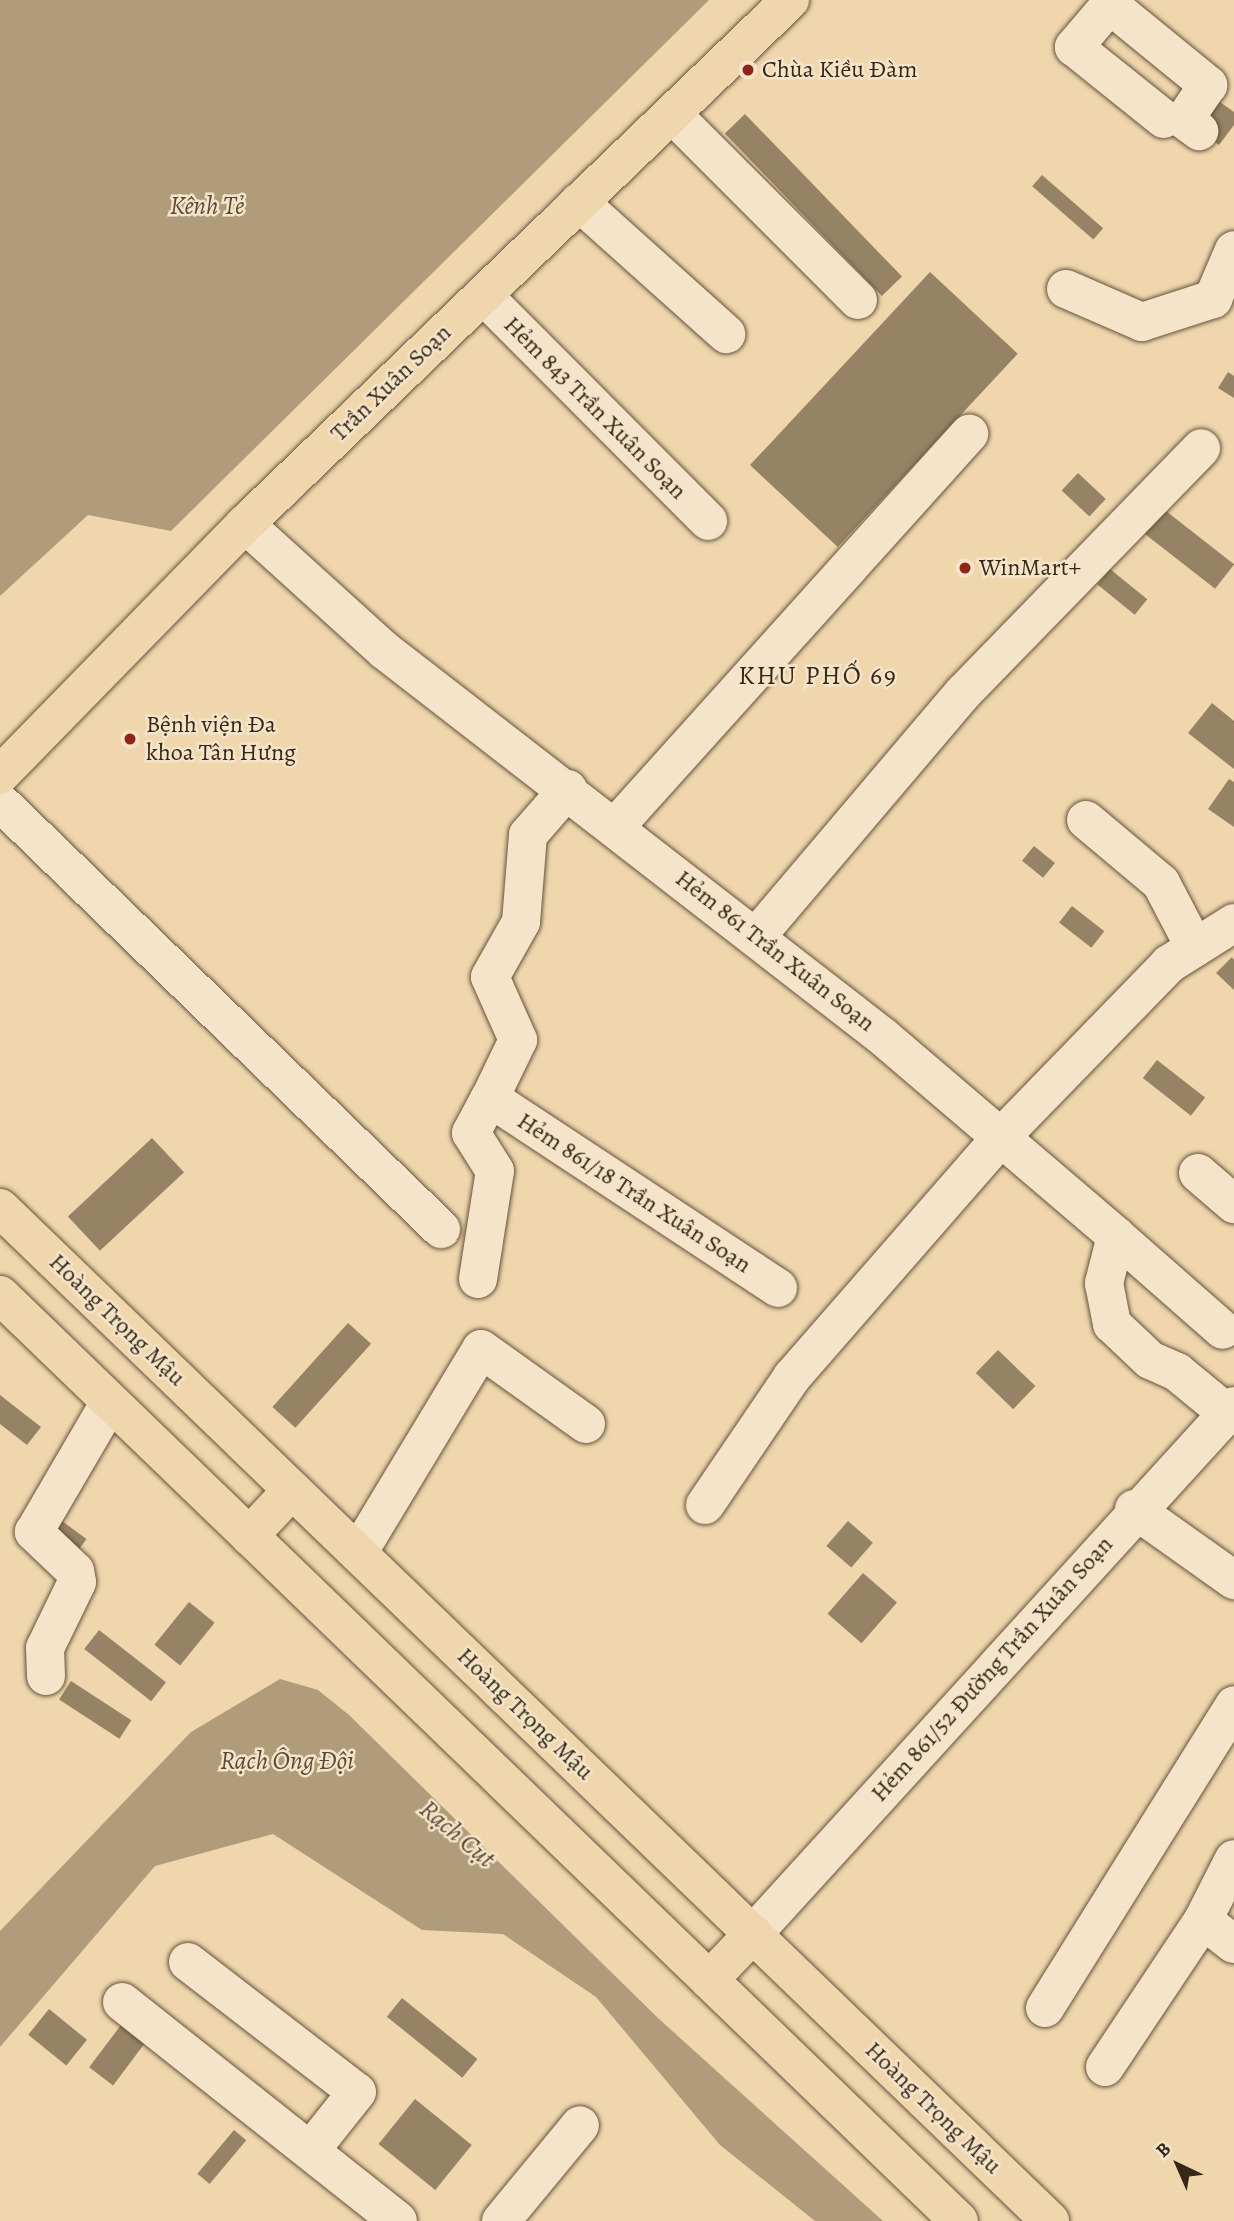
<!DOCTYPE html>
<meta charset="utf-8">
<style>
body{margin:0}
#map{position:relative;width:1234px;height:2221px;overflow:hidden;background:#f0d6ad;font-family:Alegreya,serif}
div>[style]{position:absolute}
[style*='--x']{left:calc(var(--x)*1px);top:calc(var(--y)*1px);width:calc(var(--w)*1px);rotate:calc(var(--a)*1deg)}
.water>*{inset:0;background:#b09b7a}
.building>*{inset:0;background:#968265;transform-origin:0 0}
.roads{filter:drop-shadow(0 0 2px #64543c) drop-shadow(0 0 2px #64543c)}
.minor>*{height:38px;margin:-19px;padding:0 19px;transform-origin:19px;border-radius:19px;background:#f5e4ca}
.major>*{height:38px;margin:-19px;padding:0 19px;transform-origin:19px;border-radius:19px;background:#f0d6ad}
.dots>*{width:19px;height:19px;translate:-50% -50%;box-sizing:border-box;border:4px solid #f5e4ca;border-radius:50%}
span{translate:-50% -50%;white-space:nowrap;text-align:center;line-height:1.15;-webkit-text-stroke:5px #f5e4ca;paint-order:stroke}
.poi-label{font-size:24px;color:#352817}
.left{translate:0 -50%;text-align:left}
.street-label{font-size:24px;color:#352817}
.water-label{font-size:26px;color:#5a4a35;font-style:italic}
.neighbourhood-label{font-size:26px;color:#352817;letter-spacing:2px}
.north{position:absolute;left:1143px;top:2130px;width:70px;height:70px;-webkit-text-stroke:5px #f5e4ca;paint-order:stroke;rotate:316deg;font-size:19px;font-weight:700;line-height:28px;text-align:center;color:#352817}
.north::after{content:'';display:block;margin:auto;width:24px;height:32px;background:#352817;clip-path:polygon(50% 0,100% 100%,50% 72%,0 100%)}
</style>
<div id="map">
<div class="water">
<i style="clip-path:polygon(0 0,709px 0,171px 531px,88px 515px,0 596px)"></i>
<i style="clip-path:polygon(280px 1679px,318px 1690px,349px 1715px,659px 2019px,883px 2221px,815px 2221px,720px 2145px,596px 1997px,503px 1934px,422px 1930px,273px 1834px,155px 1866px,0 2047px,0 1931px,191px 1732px)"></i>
</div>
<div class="building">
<i style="clip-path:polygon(1210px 95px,1234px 112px,1234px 125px,1219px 145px,1189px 123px)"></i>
<i style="left:745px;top:114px;width:226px;height:28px;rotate:46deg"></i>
<i style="left:1042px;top:175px;width:81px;height:15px;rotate:41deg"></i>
<i style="left:930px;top:272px;width:120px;height:264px;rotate:43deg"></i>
<i style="clip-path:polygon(1228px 372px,1234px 376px,1234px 398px,1218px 388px)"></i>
<i style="left:1078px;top:473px;width:38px;height:24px;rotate:43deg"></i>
<i style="left:1157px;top:504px;width:98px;height:31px;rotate:38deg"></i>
<i style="left:1110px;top:569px;width:48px;height:20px;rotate:39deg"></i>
<i style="clip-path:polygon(1212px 703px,1234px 721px,1234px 769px,1188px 733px)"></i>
<i style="clip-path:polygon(1229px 779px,1234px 782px,1234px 827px,1208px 809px)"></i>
<i style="left:1034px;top:846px;width:27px;height:19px;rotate:39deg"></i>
<i style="left:1072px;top:906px;width:41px;height:21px;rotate:38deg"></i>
<i style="clip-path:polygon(1232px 957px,1234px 960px,1234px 990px,1216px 973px)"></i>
<i style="left:1157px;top:1060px;width:61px;height:23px;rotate:38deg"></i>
<i style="left:152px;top:1138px;width:47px;height:115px;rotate:47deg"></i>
<i style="left:348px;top:1323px;width:31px;height:113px;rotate:42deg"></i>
<i style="left:998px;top:1350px;width:52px;height:32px;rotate:44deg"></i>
<i style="clip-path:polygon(0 1395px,41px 1427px,27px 1445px,0 1424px)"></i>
<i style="left:55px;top:1516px;width:39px;height:21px;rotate:36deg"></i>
<i style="left:848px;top:1521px;width:33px;height:33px;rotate:41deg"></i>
<i style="left:863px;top:1573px;width:45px;height:54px;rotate:41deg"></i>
<i style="left:189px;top:1602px;width:33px;height:55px;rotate:39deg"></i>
<i style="left:99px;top:1630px;width:85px;height:24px;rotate:38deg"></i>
<i style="left:71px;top:1681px;width:72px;height:22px;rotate:33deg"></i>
<i style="left:402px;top:1998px;width:97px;height:24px;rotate:39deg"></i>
<i style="left:49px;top:2009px;width:49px;height:33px;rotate:39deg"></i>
<i style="left:121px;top:2025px;width:30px;height:53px;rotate:37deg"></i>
<i style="left:415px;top:2099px;width:73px;height:58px;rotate:39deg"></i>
<i style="left:234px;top:2130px;width:16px;height:57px;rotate:40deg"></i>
</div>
<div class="roads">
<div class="minor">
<i style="--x:1114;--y:0;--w:62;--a:130.4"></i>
<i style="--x:1074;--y:47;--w:115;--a:38.7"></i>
<i style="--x:1110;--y:5;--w:127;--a:39.2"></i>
<i style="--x:1208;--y:85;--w:42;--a:124.4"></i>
<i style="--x:1184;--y:120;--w:19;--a:36"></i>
<i style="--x:672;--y:114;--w:263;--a:45"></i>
<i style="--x:579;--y:202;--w:198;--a:41.9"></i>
<i style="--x:1066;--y:289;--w:83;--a:23.5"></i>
<i style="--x:1142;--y:322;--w:75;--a:-17.9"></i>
<i style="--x:1213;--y:299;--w:53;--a:-66.8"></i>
<i style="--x:483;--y:295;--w:319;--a:45.1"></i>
<i style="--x:245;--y:524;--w:188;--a:42.2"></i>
<i style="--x:384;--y:650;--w:630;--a:37.78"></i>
<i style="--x:882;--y:1036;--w:308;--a:40.5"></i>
<i style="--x:1116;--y:1236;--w:49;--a:104.3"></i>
<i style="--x:1104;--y:1283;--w:42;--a:79"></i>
<i style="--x:1112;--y:1324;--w:52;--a:43.5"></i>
<i style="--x:1150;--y:1360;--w:30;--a:24"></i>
<i style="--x:1177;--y:1372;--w:65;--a:39.4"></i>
<i style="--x:568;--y:789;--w:61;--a:131"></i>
<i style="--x:528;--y:835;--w:87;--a:94.6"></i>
<i style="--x:521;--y:922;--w:63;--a:119.4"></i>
<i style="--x:490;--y:977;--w:69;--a:66"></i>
<i style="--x:518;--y:1040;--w:64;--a:115.8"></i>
<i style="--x:490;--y:1098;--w:345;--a:33.4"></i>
<i style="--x:0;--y:802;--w:614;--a:44.08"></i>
<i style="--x:1086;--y:820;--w:98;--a:40"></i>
<i style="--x:1161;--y:883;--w:73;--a:62.4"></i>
<i style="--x:616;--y:826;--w:528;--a:-48"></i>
<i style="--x:756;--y:937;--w:321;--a:-49.7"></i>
<i style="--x:964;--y:692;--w:340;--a:-45.8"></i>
<i style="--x:1198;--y:1173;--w:48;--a:40.7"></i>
<i style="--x:1116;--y:1236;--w:142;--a:41.3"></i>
<i style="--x:478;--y:1279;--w:109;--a:-81.1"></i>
<i style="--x:495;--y:1171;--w:45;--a:-122.3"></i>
<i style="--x:471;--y:1133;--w:40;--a:-62"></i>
<i style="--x:705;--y:1505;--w:155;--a:-55.8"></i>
<i style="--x:792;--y:1377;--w:320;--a:-48.9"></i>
<i style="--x:1002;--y:1136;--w:240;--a:-45.8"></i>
<i style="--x:1169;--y:964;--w:77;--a:-32.2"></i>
<i style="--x:1134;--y:1509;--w:123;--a:35.4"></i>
<i style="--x:358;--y:1553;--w:238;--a:-58.9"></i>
<i style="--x:481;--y:1349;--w:129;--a:35.5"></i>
<i style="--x:46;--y:1676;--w:28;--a:-92"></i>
<i style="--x:45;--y:1648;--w:73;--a:-64.1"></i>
<i style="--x:77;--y:1582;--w:11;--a:-100"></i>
<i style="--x:75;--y:1571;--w:57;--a:-136.4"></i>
<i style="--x:34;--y:1532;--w:151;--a:-59.7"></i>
<i style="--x:1203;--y:1920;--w:39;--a:38"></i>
<i style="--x:753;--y:1934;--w:714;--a:-47.67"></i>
<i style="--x:188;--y:1962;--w:213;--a:37.6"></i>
<i style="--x:357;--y:2092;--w:75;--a:128.5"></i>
<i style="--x:122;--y:2002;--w:352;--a:38.4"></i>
<i style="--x:1045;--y:2008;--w:357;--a:-58"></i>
<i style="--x:1105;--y:2067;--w:177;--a:-56.3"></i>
<i style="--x:1203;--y:1920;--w:68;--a:-63.1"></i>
<i style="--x:501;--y:2221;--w:124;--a:-50.5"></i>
</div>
<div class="major">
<i style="--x:0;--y:775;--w:351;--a:-45.7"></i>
<i style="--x:245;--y:524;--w:756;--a:-43.87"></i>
<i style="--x:0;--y:1208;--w:1459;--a:43.97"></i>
<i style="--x:0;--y:1295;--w:1333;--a:44"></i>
<i style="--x:249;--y:1536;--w:63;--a:-46.9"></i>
<i style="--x:709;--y:1980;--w:64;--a:-46.3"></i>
</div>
</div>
<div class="dots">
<i style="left:748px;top:70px;background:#8f2418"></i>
<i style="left:965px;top:568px;background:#8f2418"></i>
<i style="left:130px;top:739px;background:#8f2418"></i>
</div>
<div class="poi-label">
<span class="left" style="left:762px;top:70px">Chùa Kiều Đàm</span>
<span class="left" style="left:979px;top:568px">WinMart+</span>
<span class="left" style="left:146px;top:739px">Bệnh viện Đa<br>khoa Tân Hưng</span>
</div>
<div class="street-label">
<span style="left:391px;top:383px;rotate:-44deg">Trần Xuân Soạn</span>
<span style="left:595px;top:408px;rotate:45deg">Hẻm 843 Trần Xuân Soạn</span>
<span style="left:775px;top:951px;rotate:38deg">Hẻm 861 Trần Xuân Soạn</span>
<span style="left:634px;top:1193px;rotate:33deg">Hẻm 861/18 Trần Xuân Soạn</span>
<span style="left:117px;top:1320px;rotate:44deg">Hoàng Trọng Mậu</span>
<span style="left:992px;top:1669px;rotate:-48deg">Hẻm 861/52 Đường Trần Xuân Soạn</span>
<span style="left:525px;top:1714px;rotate:44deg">Hoàng Trọng Mậu</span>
<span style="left:933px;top:2108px;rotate:44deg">Hoàng Trọng Mậu</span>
</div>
<div class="water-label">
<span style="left:207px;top:206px">Kênh Tẻ</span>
<span style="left:287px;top:1761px">Rạch Ông Đội</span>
<span style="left:457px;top:1834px;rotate:40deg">Rạch Cụt</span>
</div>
<div class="neighbourhood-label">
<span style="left:818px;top:676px">KHU PHỐ 69</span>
</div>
<div class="north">B</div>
</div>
